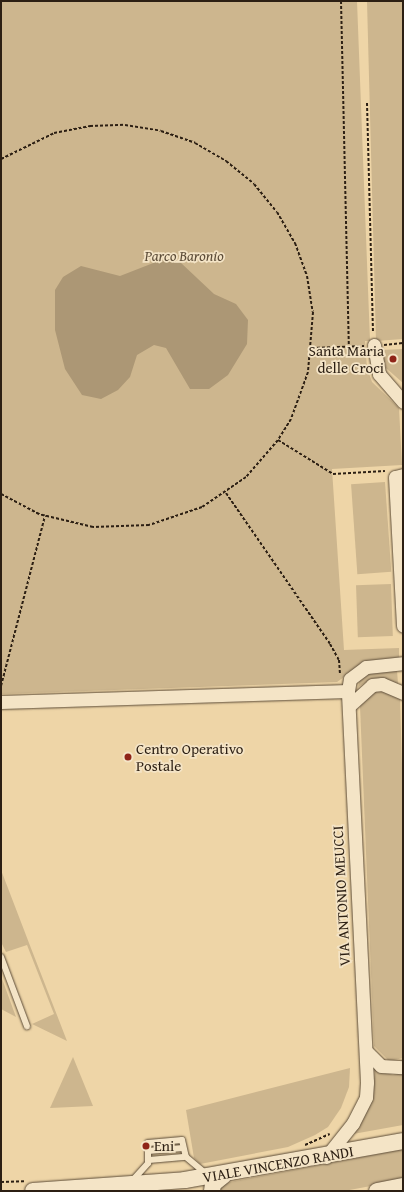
<!DOCTYPE html>
<style>
body{margin:0}
#map{position:relative;width:404px;height:1192px;overflow:hidden;background:#eed5a7;font-family:"Gentium Book Plus",serif}
div>[style]{position:absolute}
[style*='--x']{left:calc(var(--x)*1px);top:calc(var(--y)*1px);width:calc(var(--w)*1px);rotate:calc(var(--a)*1deg)}
.green>*{inset:0;background:#cdb68e;transform-origin:0 0}
.water>*{inset:0;background:#ac9775}
.path>*{height:2px;margin-top:-1px;transform-origin:0;background:repeating-linear-gradient(90deg,#2c1f13 0 3px,transparent 0 5px)}
.roads{filter:drop-shadow(0 0 1px #5c4c38) drop-shadow(0 0 1px #5c4c38)}
.service>*{height:6px;margin:-3px;padding:0 3px;transform-origin:3px;border-radius:3px;background:#f4e4c6}
.minor>*{height:13px;margin:-6.5px;padding:0 6.5px;transform-origin:6.5px;border-radius:6.5px;background:#f4e4c6}
.tertiary>*{height:16px;margin:-8px;padding:0 8px;transform-origin:8px;border-radius:8px;background:#f4e4c6}
.dots>*{width:11px;height:11px;translate:-50% -50%;box-sizing:border-box;border:2px solid #f4e4c6;border-radius:50%}
span{translate:-50% -50%;white-space:nowrap;text-align:center;line-height:1.15;-webkit-text-stroke:3.5px #f4e4c6;paint-order:stroke}
.park-label{font-size:15px;color:#5c4c38;font-style:italic}
.poi-label{font-size:15px;color:#2c1f13}
.right{translate:-100% -50%;text-align:right}
.left{translate:0 -50%;text-align:left}
.street-label{font-size:15px;color:#2c1f13}
.frame{position:absolute;inset:0;border:2px solid #2c1f13;pointer-events:none}
</style>
<div id="map">
<div class="green">
<i style="clip-path:polygon(1px 1px,357px 1px,370px 341px,365px 341px,367px 368px,372px 382px,399px 408px,402px 465px,332px 469px,344px 650px,399px 648px,399px 659px,362px 664px,337px 682px,1px 694px)"></i>
<i style="clip-path:polygon(367px 1px,403px 1px,403px 339px,376px 341px)"></i>
<i style="clip-path:polygon(403px 349px,403px 383px,386px 368px,381px 350px)"></i>
<i style="left:385px;top:482px;width:90px;height:34px;rotate:86deg"></i>
<i style="left:391px;top:584px;width:52px;height:35px;rotate:88deg"></i>
<i style="clip-path:polygon(382px 669px,397px 670px,398px 684px,384px 678px,371px 679px,358px 687px,361px 675px)"></i>
<i style="clip-path:polygon(388px 691px,400px 699px,403px 801px,403px 1058px,389px 1061px,374px 1046px,360px 706px,362px 700px,373px 692px)"></i>
<i style="clip-path:polygon(1px 870px,29px 943px,67px 1041px,32px 1024px,54px 1014px,27px 945px,6px 952px,1px 942px)"></i>
<i style="clip-path:polygon(1px 976px,16px 1017px,1px 1009px)"></i>
<i style="clip-path:polygon(73px 1057px,93px 1106px,50px 1108px)"></i>
<i style="clip-path:polygon(350px 1068px,349px 1087px,341px 1108px,328px 1127px,315px 1135px,288px 1147px,200px 1164px,194px 1158px,186px 1110px)"></i>
<i style="clip-path:polygon(375px 1070px,393px 1075px,403px 1073px,403px 1125px,353px 1134px,371px 1104px)"></i>
<i style="clip-path:polygon(403px 1149px,403px 1180px,344px 1191px,218px 1191px,225px 1183px)"></i>
</div>
<div class="water">
<i style="clip-path:polygon(161px 260px,180px 262px,214px 294px,236px 304px,248px 320px,247px 344px,228px 375px,209px 389px,190px 389px,166px 348px,154px 345px,137px 355px,130px 377px,118px 390px,101px 399px,82px 395px,65px 369px,55px 330px,55px 290px,63px 277px,81px 266px,120px 276px)"></i>
</div>
<div class="path">
<i style="--x:341;--y:1;--w:345;--a:88.7"></i>
<i style="--x:367;--y:103;--w:230;--a:88.5"></i>
<i style="--x:1;--y:159;--w:59;--a:-26.1"></i>
<i style="--x:54;--y:133;--w:37;--a:-11"></i>
<i style="--x:90;--y:126;--w:35;--a:-2"></i>
<i style="--x:125;--y:125;--w:36;--a:9"></i>
<i style="--x:161;--y:131;--w:36;--a:19"></i>
<i style="--x:195;--y:143;--w:36;--a:30"></i>
<i style="--x:226;--y:161;--w:36;--a:39"></i>
<i style="--x:254;--y:184;--w:36;--a:51"></i>
<i style="--x:277;--y:212;--w:36;--a:60"></i>
<i style="--x:295;--y:243;--w:35;--a:70"></i>
<i style="--x:307;--y:276;--w:36;--a:81"></i>
<i style="--x:313;--y:312;--w:60;--a:94.8"></i>
<i style="--x:308;--y:372;--w:50;--a:109.9"></i>
<i style="--x:291;--y:419;--w:25;--a:122"></i>
<i style="--x:278;--y:440;--w:49;--a:130.9"></i>
<i style="--x:246;--y:477;--w:53;--a:145.7"></i>
<i style="--x:202;--y:507;--w:56;--a:161.2"></i>
<i style="--x:149;--y:525;--w:56;--a:178"></i>
<i style="--x:93;--y:527;--w:56;--a:-166.5"></i>
<i style="--x:39;--y:514;--w:43;--a:-152.2"></i>
<i style="--x:384;--y:345;--w:19;--a:-6"></i>
<i style="--x:312;--y:348;--w:52;--a:-2.2"></i>
<i style="--x:278;--y:440;--w:65;--a:31.7"></i>
<i style="--x:333;--y:474;--w:52;--a:-3.3"></i>
<i style="--x:226;--y:493;--w:183;--a:55.4"></i>
<i style="--x:330;--y:644;--w:18;--a:61"></i>
<i style="--x:339;--y:660;--w:15;--a:86"></i>
<i style="--x:1;--y:686;--w:176;--a:-75.5"></i>
<i style="--x:305;--y:1145;--w:27;--a:-24"></i>
<i style="--x:1;--y:1182;--w:23;--a:-2"></i>
</div>
<div class="roads">
<div class="service">
<i style="--x:1;--y:957;--w:74;--a:69.4"></i>
<i style="--x:148;--y:1151;--w:35;--a:-5"></i>
<i style="--x:149;--y:1160;--w:37;--a:-5"></i>
<i style="--x:186;--y:1157;--w:25;--a:40"></i>
<i style="--x:132;--y:1181;--w:24;--a:-48"></i>
<i style="--x:148;--y:1163;--w:20;--a:-90"></i>
<i style="--x:148;--y:1143;--w:34;--a:-5"></i>
<i style="--x:182;--y:1140;--w:17;--a:77"></i>
</div>
<div class="minor">
<i style="--x:374;--y:345;--w:29;--a:80"></i>
<i style="--x:379;--y:374;--w:37;--a:49"></i>
<i style="--x:403;--y:475;--w:8;--a:166"></i>
<i style="--x:395;--y:477;--w:149;--a:86.9"></i>
<i style="--x:1;--y:702;--w:347;--a:-1.8"></i>
<i style="--x:349;--y:706;--w:31;--a:-42"></i>
<i style="--x:372;--y:685;--w:10;--a:-6"></i>
<i style="--x:382;--y:684;--w:23;--a:23"></i>
<i style="--x:366;--y:1051;--w:21;--a:45"></i>
<i style="--x:381;--y:1066;--w:22;--a:3"></i>
<i style="--x:326;--y:1157;--w:43;--a:-51.5"></i>
<i style="--x:353;--y:1123;--w:29;--a:-63"></i>
<i style="--x:366;--y:1097;--w:15;--a:-86"></i>
<i style="--x:367;--y:1082;--w:391;--a:-92.8"></i>
<i style="--x:348;--y:691;--w:12;--a:-81"></i>
<i style="--x:350;--y:679;--w:20;--a:-37"></i>
<i style="--x:366;--y:667;--w:37;--a:-6"></i>
</div>
<div class="tertiary">
<i style="--x:33;--y:1191;--w:152;--a:-4.1"></i>
<i style="--x:185;--y:1180;--w:221;--a:-10.1"></i>
<i style="--x:212;--y:1191;--w:7;--a:-82"></i>
<i style="--x:213;--y:1184;--w:14;--a:-39"></i>
<i style="--x:377;--y:1191;--w:26;--a:-11"></i>
</div>
</div>
<div class="dots">
<i style="left:393px;top:359px;background:#8f2418"></i>
<i style="left:128px;top:757px;background:#8f2418"></i>
<i style="left:146px;top:1146px;background:#8f2418"></i>
</div>
<div class="park-label">
<span style="left:184px;top:256px">Parco Baronio</span>
</div>
<div class="poi-label">
<span class="right" style="left:384px;top:359px">Santa Maria<br>delle Croci</span>
<span class="left" style="left:136px;top:757px">Centro Operativo<br>Postale</span>
<span class="left" style="left:154px;top:1146px">Eni</span>
</div>
<div class="street-label">
<span style="left:341px;top:896px;rotate:-93deg">VIA ANTONIO MEUCCI</span>
<span style="left:278px;top:1164px;rotate:-10deg">VIALE VINCENZO RANDI</span>
</div>
<div class="frame"></div>
</div>
